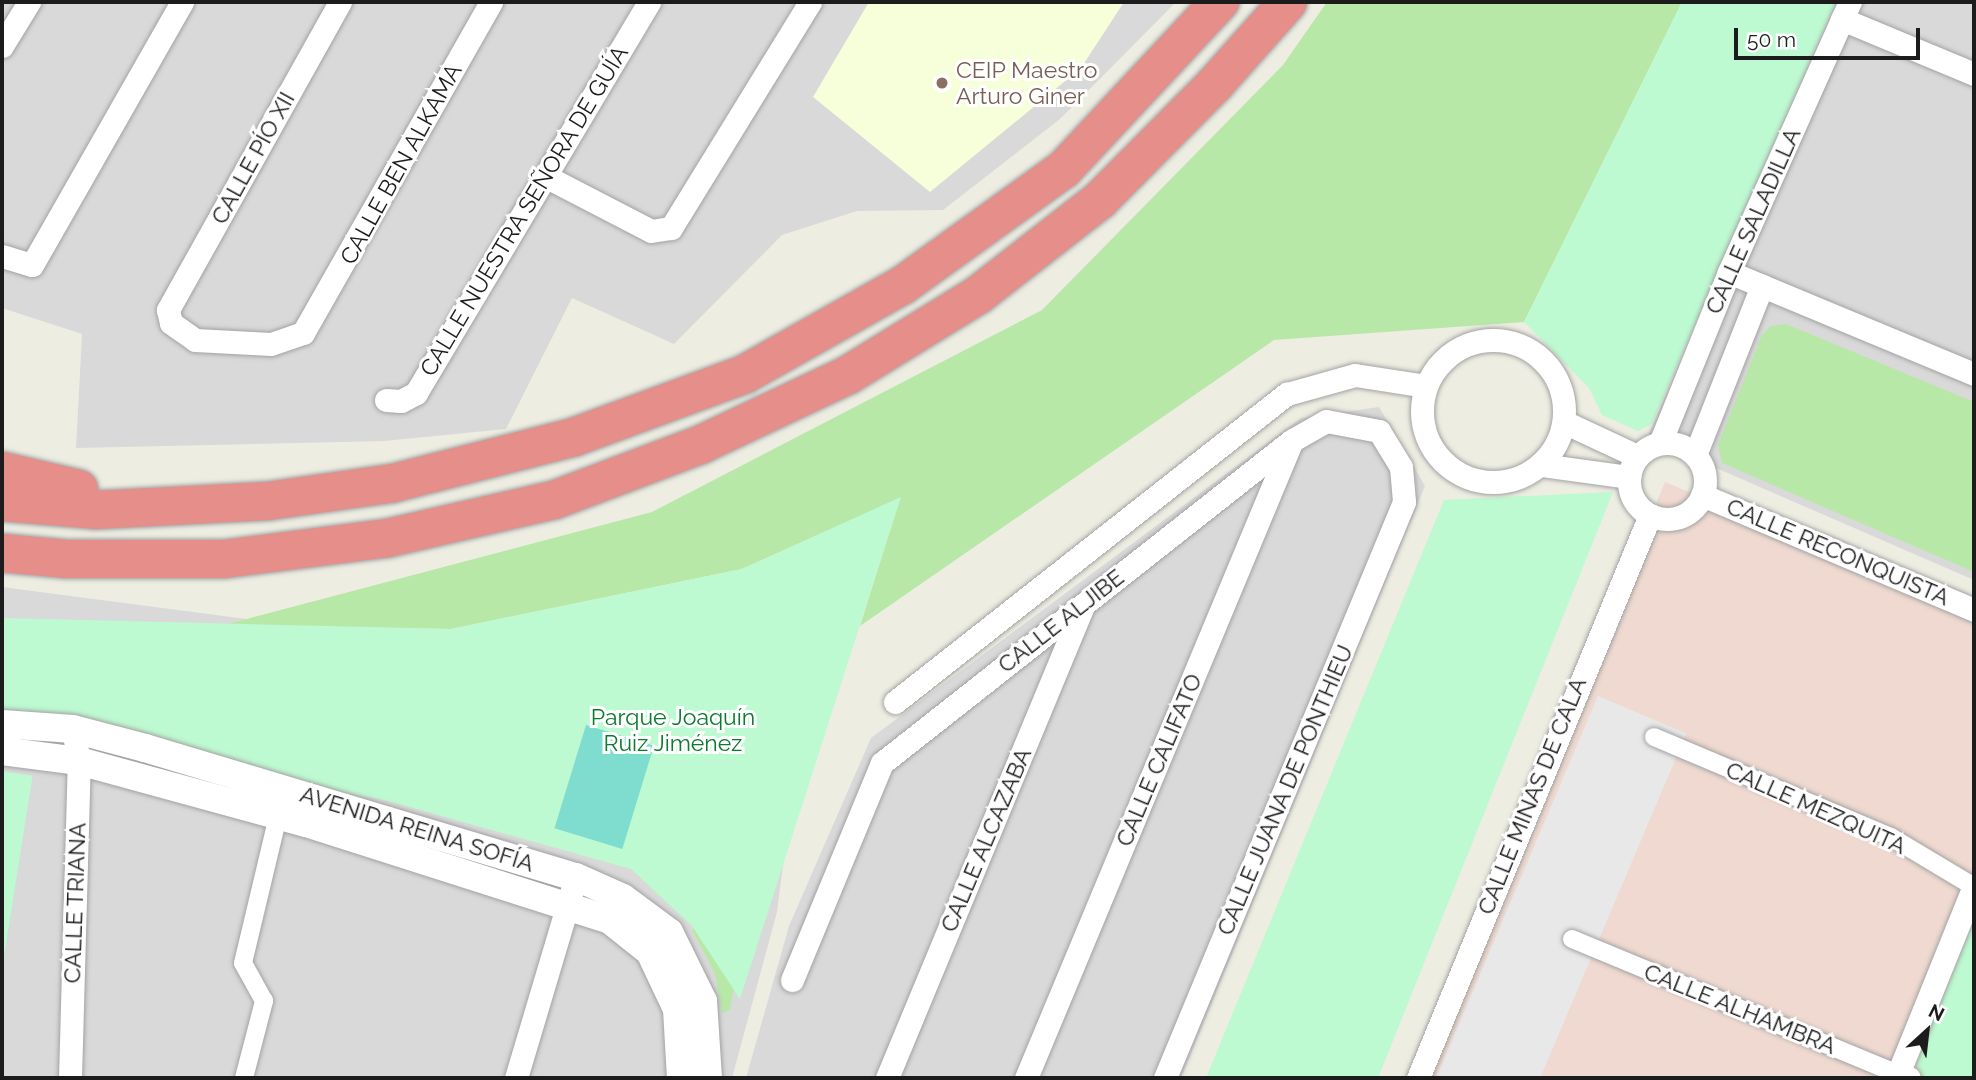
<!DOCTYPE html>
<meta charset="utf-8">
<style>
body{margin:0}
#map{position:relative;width:1976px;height:1080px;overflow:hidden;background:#eeede2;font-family:Raleway,sans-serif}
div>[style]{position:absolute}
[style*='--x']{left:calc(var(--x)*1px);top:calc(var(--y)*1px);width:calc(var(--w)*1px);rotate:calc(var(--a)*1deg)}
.residential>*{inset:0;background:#dad9d9}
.commercial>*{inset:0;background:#efd9d0}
.education>*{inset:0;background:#f6ffd9}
.grass>*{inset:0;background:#b7e8a7}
.park>*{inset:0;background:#bdf9d1;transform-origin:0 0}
.pitch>*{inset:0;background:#7fddd0;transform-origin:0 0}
.parking>*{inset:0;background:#e8e8e8;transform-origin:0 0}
.roads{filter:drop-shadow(0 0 2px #a3a3a3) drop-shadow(0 0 2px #a3a3a3)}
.pedestrian>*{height:18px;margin:-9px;padding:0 9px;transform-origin:9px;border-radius:9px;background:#fff}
.minor>*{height:23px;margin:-11.5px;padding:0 11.5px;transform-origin:11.5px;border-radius:11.5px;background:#fff}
.minor>.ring{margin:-11.5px;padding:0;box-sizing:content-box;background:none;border:23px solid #fff;border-radius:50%}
.tertiary>*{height:28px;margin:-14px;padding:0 14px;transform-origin:14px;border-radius:14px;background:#fff}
.motorway>*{height:38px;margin:-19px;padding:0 19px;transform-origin:19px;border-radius:19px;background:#e68e89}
.dots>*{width:19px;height:19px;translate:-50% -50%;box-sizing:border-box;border:4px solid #fff;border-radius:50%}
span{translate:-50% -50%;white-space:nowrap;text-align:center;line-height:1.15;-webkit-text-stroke:6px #fff;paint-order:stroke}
.education-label{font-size:23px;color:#785e54}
.left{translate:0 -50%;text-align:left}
.street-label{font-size:23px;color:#1c1c1c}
.park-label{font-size:23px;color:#0b792f}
.frame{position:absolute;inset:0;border:4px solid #1c1c1c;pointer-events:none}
.north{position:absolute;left:1892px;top:996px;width:70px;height:70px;-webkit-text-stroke:5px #fff;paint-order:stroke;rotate:27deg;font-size:19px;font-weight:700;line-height:28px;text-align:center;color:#1c1c1c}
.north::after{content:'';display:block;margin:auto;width:24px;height:32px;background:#1c1c1c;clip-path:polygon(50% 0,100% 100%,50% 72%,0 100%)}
.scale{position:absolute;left:1734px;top:28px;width:186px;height:32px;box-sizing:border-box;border:4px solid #1c1c1c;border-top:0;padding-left:9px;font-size:21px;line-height:24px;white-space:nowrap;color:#1c1c1c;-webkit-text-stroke:5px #fff;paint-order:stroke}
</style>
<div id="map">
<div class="residential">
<i style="clip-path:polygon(2px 2px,1176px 2px,1060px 119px,943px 210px,857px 211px,782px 235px,674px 344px,572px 298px,506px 429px,384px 441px,76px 448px,82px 334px,2px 308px)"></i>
<i style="clip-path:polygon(1836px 2px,1974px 2px,1974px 580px,1647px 438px)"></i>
<i style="clip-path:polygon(1379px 407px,1425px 486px,1181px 1078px,746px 1078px,789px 926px,871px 738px,1301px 418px)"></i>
<i style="clip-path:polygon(2px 587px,299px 626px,807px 679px,777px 912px,732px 1078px,2px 1078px)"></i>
</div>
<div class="commercial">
<i style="clip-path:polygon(1665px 482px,1974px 611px,1974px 1078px,1420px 1078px)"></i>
</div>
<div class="education">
<i style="clip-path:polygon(869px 2px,1124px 2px,1081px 68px,930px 192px,813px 97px)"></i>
</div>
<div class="grass">
<i style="clip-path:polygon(1327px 2px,1682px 2px,1524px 322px,1274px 340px,860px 626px,900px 498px,742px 569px,451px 629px,224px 625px,652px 512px,1042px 310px,1283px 65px)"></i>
<i style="clip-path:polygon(1786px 324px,1974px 402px,1974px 572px,1722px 463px,1718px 445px,1762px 335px,1771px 326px)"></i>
<i style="clip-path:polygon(699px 923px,734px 987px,730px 1010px,722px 1013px,715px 974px,692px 930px)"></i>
</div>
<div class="park">
<i style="clip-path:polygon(1682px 2px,1836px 2px,1652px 424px,1638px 431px,1602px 415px,1589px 388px,1524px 322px)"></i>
<i style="clip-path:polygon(1613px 492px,1378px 1078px,1206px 1078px,1444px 500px)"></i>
<i style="clip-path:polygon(901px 497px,740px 999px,692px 926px,631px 869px,388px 801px,2px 722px,2px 618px,451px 629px,742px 569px)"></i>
<i style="left:2px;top:771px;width:31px;height:307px;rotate:9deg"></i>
<i style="clip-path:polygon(1974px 907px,1974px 1078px,1927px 1078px,1908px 1071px)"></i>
</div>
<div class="pitch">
<i style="left:586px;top:725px;width:71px;height:108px;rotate:17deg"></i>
</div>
<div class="parking">
<i style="left:1598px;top:696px;width:96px;height:413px;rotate:23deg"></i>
</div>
<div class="roads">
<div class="pedestrian">
<i style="--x:1654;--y:737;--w:257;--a:22.9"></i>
<i style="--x:1891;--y:837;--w:96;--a:30.9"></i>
<i style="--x:1572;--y:939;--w:353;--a:22.5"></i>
<i style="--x:244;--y:1078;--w:80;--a:-75.4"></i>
<i style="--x:264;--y:1001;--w:43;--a:-118.9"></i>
<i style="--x:243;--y:963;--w:151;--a:-76.6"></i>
</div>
<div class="minor">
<i style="--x:340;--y:2;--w:353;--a:119.2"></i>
<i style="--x:168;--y:310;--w:13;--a:77"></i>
<i style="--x:171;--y:323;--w:29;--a:35"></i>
<i style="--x:195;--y:340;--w:76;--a:3"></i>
<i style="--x:271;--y:344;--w:34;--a:-19"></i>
<i style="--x:303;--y:333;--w:381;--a:-60.4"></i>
<i style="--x:1842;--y:19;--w:143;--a:22.6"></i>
<i style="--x:2;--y:46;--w:52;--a:-58.5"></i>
<i style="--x:545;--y:176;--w:119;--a:27.4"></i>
<i style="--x:651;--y:231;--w:20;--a:-9"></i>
<i style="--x:671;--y:228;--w:265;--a:-58.4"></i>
<i style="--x:2;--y:256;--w:31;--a:17"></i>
<i style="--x:32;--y:265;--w:303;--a:-60.3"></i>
<i style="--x:1729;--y:272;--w:265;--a:22.6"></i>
<i class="ring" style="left:1422px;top:340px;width:119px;height:119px"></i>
<i style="--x:386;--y:400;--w:15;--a:4"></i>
<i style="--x:401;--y:401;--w:17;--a:-28"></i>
<i style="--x:416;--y:393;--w:455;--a:-59.2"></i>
<i style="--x:1564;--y:422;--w:81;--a:25"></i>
<i style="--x:1660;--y:443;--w:184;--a:-68"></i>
<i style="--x:1729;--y:272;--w:296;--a:-65.9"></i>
<i class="ring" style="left:1629px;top:443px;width:53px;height:53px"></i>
<i style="--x:1695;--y:455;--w:182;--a:-68.4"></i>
<i style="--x:1541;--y:465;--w:89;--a:7.8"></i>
<i style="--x:1702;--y:495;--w:295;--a:22.9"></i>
<i style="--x:895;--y:702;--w:499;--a:-38.2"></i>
<i style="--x:1287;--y:394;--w:71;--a:-15.6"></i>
<i style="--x:1355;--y:375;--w:71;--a:8.9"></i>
<i style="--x:792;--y:980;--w:235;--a:-67.5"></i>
<i style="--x:882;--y:763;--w:521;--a:-38.21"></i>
<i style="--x:1291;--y:441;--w:40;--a:-29.7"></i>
<i style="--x:1326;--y:421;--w:54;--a:10.7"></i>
<i style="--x:1379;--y:431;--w:42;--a:58.6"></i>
<i style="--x:1401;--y:467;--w:35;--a:85"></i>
<i style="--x:1404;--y:502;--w:624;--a:112.54"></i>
<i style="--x:70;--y:1078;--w:317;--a:-88.4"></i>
<i style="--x:79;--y:761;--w:33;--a:-101"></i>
<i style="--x:516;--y:1078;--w:196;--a:-73.4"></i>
<i style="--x:887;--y:1078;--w:511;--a:-67.45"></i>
<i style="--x:1026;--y:1078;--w:686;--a:-67.36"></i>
<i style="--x:1418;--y:1078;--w:609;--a:-67.6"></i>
<i style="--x:1909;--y:1078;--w:12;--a:-160"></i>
<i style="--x:1898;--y:1074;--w:203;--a:-68"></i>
</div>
<div class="tertiary">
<i style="--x:2;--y:724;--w:71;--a:4"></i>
<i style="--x:73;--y:729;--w:74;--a:14.8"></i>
<i style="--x:145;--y:748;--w:450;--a:16.7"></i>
<i style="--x:576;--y:877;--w:51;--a:24.1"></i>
<i style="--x:623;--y:898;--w:57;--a:36.5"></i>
<i style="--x:669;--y:932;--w:77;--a:63.8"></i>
<i style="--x:703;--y:1001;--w:77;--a:86.3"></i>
<i style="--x:2;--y:751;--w:78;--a:7.4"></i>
<i style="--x:79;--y:761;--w:235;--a:15.3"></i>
<i style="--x:306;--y:823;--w:319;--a:17.7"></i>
<i style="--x:610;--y:920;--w:51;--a:38.7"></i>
<i style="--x:650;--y:952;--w:63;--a:64.7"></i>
<i style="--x:677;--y:1009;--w:69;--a:86.7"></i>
</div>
<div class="motorway">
<i style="--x:2;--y:471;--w:79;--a:13.2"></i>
<i style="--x:2;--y:502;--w:93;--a:4.9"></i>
<i style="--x:95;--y:510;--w:58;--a:-3"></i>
<i style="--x:153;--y:507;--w:115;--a:-3"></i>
<i style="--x:268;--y:501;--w:127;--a:-8.1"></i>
<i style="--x:394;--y:483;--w:186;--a:-14.3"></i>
<i style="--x:574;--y:437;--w:182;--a:-20.2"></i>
<i style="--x:745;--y:374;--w:181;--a:-29.4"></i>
<i style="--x:903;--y:285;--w:198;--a:-35.8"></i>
<i style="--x:1064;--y:169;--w:229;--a:-47"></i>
<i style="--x:2;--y:553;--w:65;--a:5.3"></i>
<i style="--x:67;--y:559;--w:157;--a:0"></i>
<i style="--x:224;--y:559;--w:165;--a:-7.3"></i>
<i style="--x:388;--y:538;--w:170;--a:-12.9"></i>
<i style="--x:554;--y:500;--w:158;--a:-20.7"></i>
<i style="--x:702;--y:444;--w:161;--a:-25.3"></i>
<i style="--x:848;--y:375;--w:153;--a:-31.6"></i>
<i style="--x:978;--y:295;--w:155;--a:-37.9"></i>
<i style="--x:1100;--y:200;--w:165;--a:-45.2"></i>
<i style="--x:1216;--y:83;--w:108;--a:-48.4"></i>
</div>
</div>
<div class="dots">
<i style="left:942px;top:83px;background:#8d6e63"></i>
</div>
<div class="education-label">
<span class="left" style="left:956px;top:83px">CEIP Maestro<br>Arturo Giner</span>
</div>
<div class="street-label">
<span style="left:253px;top:158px;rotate:-61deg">CALLE PÍO XII</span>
<span style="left:401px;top:164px;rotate:-61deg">CALLE BEN ALKAMA</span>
<span style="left:524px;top:211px;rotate:-59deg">CALLE NUESTRA SEÑORA DE GUÍA</span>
<span style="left:1753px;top:221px;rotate:-66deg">CALLE SALADILLA</span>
<span style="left:1838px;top:552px;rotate:23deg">CALLE RECONQUISTA</span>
<span style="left:1061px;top:621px;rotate:-38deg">CALLE ALJIBE</span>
<span style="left:1159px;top:760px;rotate:-67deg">CALLE CALIFATO</span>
<span style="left:1285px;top:790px;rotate:-67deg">CALLE JUANA DE PONTHIEU</span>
<span style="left:1532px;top:796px;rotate:-68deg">CALLE MINAS DE CALA</span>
<span style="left:1816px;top:808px;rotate:24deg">CALLE MEZQUITA</span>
<span style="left:417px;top:829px;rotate:17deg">AVENIDA REINA SOFÍA</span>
<span style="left:986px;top:840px;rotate:-67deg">CALLE ALCAZABA</span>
<span style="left:75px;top:903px;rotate:-88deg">CALLE TRIANA</span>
<span style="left:1740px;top:1009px;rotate:22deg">CALLE ALHAMBRA</span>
</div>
<div class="park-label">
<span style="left:673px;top:730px">Parque Joaquín<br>Ruiz Jiménez</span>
</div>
<div class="frame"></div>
<div class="north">N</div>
<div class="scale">50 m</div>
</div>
